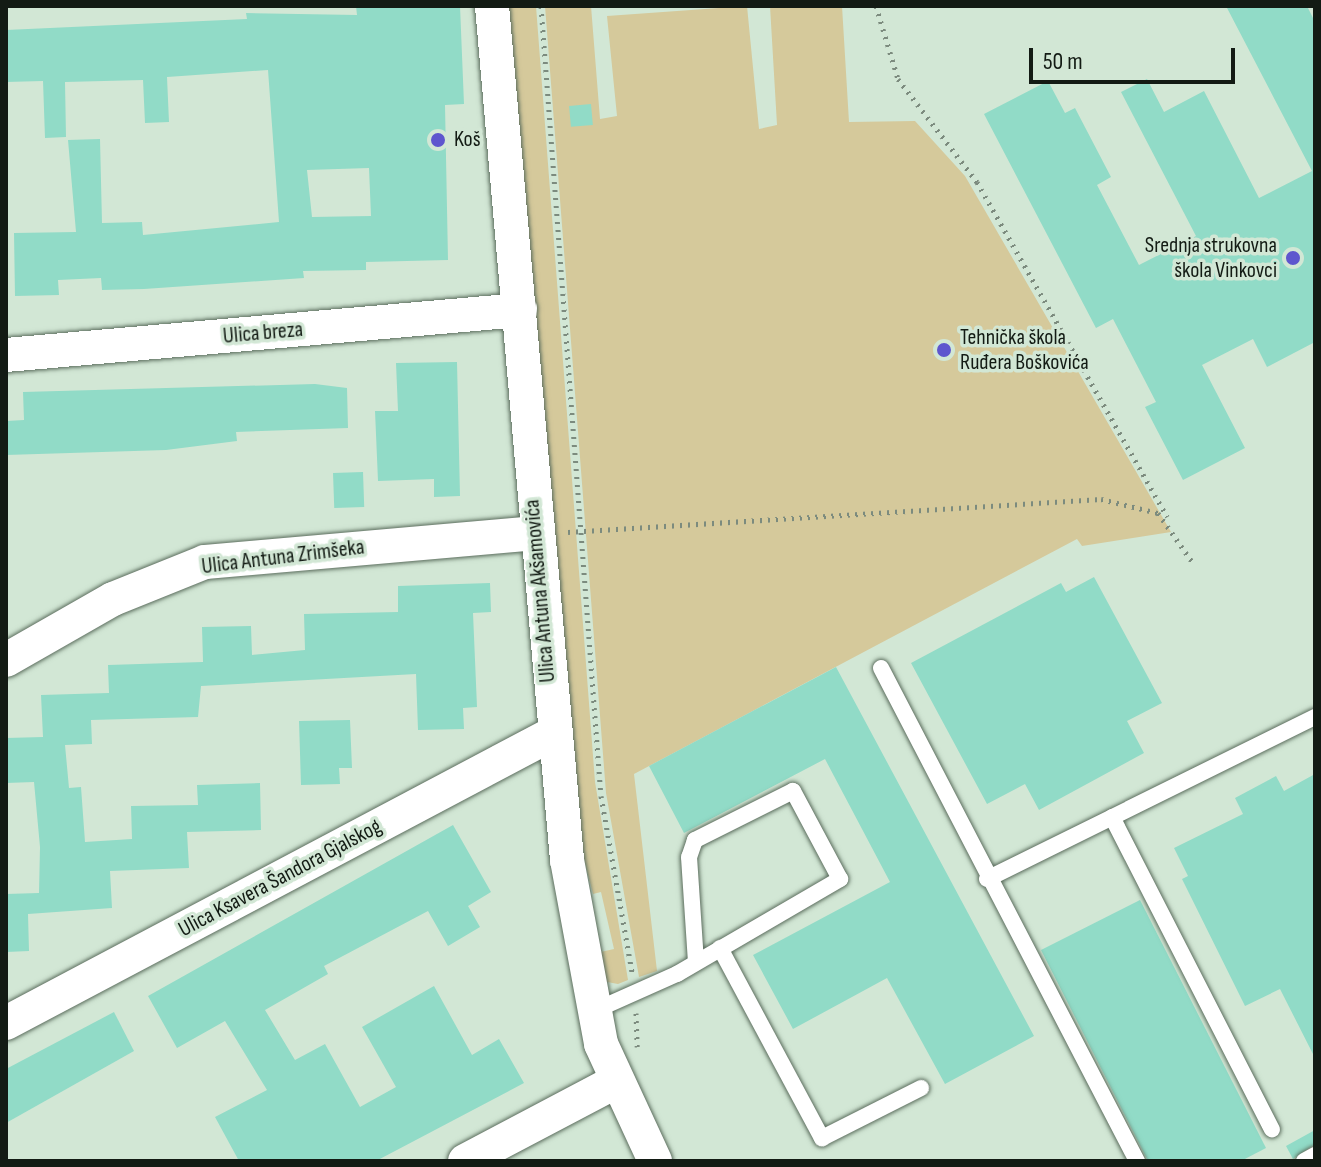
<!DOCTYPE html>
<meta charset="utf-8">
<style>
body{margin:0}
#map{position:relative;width:1321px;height:1167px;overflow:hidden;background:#d2e7d5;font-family:"Sofia Sans Condensed",sans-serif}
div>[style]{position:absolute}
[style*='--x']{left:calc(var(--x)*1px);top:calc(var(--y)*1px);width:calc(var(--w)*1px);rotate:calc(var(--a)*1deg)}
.green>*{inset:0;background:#d5c99b}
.building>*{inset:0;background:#91dbc7;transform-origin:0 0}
.path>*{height:5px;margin-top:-2.5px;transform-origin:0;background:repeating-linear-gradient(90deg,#7c8b7e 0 2px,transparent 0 8px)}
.roads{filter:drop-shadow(0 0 2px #5b6d5d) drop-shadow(0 0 2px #5b6d5d)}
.lane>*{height:16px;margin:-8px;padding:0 8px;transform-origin:8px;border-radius:8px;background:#fff}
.street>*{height:34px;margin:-17px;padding:0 17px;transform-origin:17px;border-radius:17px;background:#fff}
.dots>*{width:22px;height:22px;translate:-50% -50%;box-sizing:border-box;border:4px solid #d2e7d5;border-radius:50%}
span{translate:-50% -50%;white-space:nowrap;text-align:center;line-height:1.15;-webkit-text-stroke:7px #d2e7d5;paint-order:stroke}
.poi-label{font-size:22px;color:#131b14}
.left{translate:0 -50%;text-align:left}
.right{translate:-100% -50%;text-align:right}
.street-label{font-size:22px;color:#131b14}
.frame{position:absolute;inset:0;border:8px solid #131b14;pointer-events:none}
.scale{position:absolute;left:1029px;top:48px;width:206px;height:36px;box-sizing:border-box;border:4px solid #131b14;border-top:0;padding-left:10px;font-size:24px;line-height:28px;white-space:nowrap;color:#131b14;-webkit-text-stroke:6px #d2e7d5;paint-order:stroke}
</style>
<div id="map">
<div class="green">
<i style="clip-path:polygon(507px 6px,536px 6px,595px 782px,628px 980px,618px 984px,602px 981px,596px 953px,614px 949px,601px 892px,593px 894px,584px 859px)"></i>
<i style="clip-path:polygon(545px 6px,591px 6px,600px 119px,617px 116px,607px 16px,747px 6px,759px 129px,777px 125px,770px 6px,842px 6px,849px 122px,915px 121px,965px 176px,1171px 532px,1082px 546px,1077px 539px,634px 774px,657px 971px,639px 977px,606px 793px)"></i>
</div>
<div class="building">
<i style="clip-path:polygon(evenodd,356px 6px,460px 6px,464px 104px,445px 105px,448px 260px,366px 262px,366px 270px,303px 271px,304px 278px,144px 289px,102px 290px,101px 278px,58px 280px,59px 295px,15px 296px,14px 233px,76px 232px,68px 140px,100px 139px,102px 223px,142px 222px,143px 235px,279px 222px,268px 70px,167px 77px,169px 122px,145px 123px,143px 80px,65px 82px,66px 137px,45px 138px,43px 81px,6px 82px,6px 30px,247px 19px,246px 13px,357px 15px,356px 6px,369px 168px,371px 216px,312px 217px,307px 170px,369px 168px)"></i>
<i style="clip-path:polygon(1226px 6px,1307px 6px,1315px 22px,1315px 342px,1267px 367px,1253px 339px,1202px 365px,1245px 448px,1183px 480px,1145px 407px,1156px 402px,1113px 319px,1096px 328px,984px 114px,1048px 81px,1065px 113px,1075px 108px,1111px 177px,1097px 185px,1139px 265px,1196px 236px,1121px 92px,1147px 79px,1164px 112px,1204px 91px,1259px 198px,1312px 171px)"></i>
<i style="left:591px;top:104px;width:21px;height:22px;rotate:85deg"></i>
<i style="clip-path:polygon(457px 362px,460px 496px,434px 497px,434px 479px,378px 481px,375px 411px,398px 411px,396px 363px)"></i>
<i style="clip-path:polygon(315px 384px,347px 388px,348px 428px,236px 432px,237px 441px,166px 450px,6px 455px,6px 421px,24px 420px,23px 392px)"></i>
<i style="left:363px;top:472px;width:35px;height:30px;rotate:88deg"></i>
<i style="clip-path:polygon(1094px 577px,1162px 703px,1127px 721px,1144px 753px,1039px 810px,1025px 784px,987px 804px,911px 663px,1061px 583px,1066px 592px)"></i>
<i style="clip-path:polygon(490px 583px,491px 612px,473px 613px,477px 707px,463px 708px,464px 729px,418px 730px,416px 674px,201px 686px,198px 717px,91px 720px,92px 744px,65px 745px,69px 788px,81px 787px,85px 842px,132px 839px,131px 806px,198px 805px,197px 785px,260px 783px,261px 830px,187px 832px,189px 868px,110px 871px,112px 908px,28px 914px,29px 951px,6px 952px,6px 894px,39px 893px,40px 847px,34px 782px,6px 783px,6px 738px,43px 737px,41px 695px,109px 693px,108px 665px,203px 662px,202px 627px,251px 626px,252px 655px,305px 650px,304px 614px,398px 612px,398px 586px)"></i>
<i style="clip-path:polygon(836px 667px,1034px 1036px,945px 1084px,887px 978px,793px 1029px,753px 955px,890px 882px,825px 759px,684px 833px,649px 766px)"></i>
<i style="clip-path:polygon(350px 720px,352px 768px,339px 768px,340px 784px,301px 785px,299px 721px)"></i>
<i style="clip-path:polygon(1315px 774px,1315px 1058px,1280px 989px,1245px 1006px,1182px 879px,1188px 876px,1174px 848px,1243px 814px,1235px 798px,1276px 776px,1284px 791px)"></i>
<i style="clip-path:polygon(453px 825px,491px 892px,468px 906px,480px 927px,448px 946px,428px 911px,324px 966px,328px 974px,265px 1010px,295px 1060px,325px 1044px,360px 1107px,396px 1087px,362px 1027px,434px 986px,472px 1055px,499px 1039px,524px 1083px,376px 1161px,239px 1161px,215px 1117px,267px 1090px,225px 1021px,177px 1048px,148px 996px)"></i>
<i style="clip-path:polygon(1140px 900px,1266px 1148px,1241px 1161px,1148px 1161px,1041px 950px)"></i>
<i style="clip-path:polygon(114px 1012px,134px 1051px,6px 1123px,6px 1069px)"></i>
<i style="clip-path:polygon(1315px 1130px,1315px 1144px,1293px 1159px,1286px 1146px)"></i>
</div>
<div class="path">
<i style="--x:541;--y:6;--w:792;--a:85.66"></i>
<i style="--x:601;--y:796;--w:179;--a:80"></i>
<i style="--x:876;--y:6;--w:76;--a:73.2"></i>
<i style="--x:898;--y:79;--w:130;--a:52.5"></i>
<i style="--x:977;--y:182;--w:385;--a:60.4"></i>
<i style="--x:568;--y:532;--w:534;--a:-3.54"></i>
<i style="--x:1101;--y:499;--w:59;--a:13.8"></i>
<i style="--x:1158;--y:513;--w:61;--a:55"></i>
<i style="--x:636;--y:1013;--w:34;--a:88"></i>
</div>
<div class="roads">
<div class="lane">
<i style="--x:881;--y:668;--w:556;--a:62.56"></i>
<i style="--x:1112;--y:817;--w:351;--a:62.9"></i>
<i style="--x:987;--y:879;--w:366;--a:-26.3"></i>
<i style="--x:720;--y:948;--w:216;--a:61.8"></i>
<i style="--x:822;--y:1138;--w:111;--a:-26.8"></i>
<i style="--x:596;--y:1010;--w:89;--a:-24"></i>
<i style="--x:677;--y:974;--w:189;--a:-30.2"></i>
<i style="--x:840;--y:879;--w:100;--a:-118.1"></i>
<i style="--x:793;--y:791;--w:110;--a:153.4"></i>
<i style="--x:695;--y:840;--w:18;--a:109"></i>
<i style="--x:689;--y:857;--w:105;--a:86.2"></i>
<i style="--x:1304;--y:1161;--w:13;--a:-29"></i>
</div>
<div class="street">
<i style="--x:492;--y:6;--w:857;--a:84.98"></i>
<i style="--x:567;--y:860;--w:187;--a:79.5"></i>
<i style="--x:601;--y:1044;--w:129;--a:65.2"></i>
<i style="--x:6;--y:355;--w:516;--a:-5"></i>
<i style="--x:6;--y:660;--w:123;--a:-29.7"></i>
<i style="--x:113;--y:599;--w:99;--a:-21.9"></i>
<i style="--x:205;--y:562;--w:330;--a:-5"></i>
<i style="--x:6;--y:1023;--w:620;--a:-27.89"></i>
<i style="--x:465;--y:1161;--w:167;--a:-27.8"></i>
</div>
</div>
<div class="dots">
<i style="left:438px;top:140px;background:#5e56ce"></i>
<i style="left:1293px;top:258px;background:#5e56ce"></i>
<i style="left:944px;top:350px;background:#5e56ce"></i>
</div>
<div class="poi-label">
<span class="left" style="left:454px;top:140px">Koš</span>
<span class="right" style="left:1277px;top:258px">Srednja strukovna<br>škola Vinkovci</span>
<span class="left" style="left:960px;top:350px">Tehnička škola<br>Ruđera Boškovića</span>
</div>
<div class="street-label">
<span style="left:263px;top:333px;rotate:-5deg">Ulica breza</span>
<span style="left:283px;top:557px;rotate:-7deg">Ulica Antuna Zrimšeka</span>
<span style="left:540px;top:591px;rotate:-95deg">Ulica Antuna Akšamovića</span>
<span style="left:280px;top:878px;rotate:-28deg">Ulica Ksavera Šandora Gjalskog</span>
</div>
<div class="frame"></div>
<div class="scale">50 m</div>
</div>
